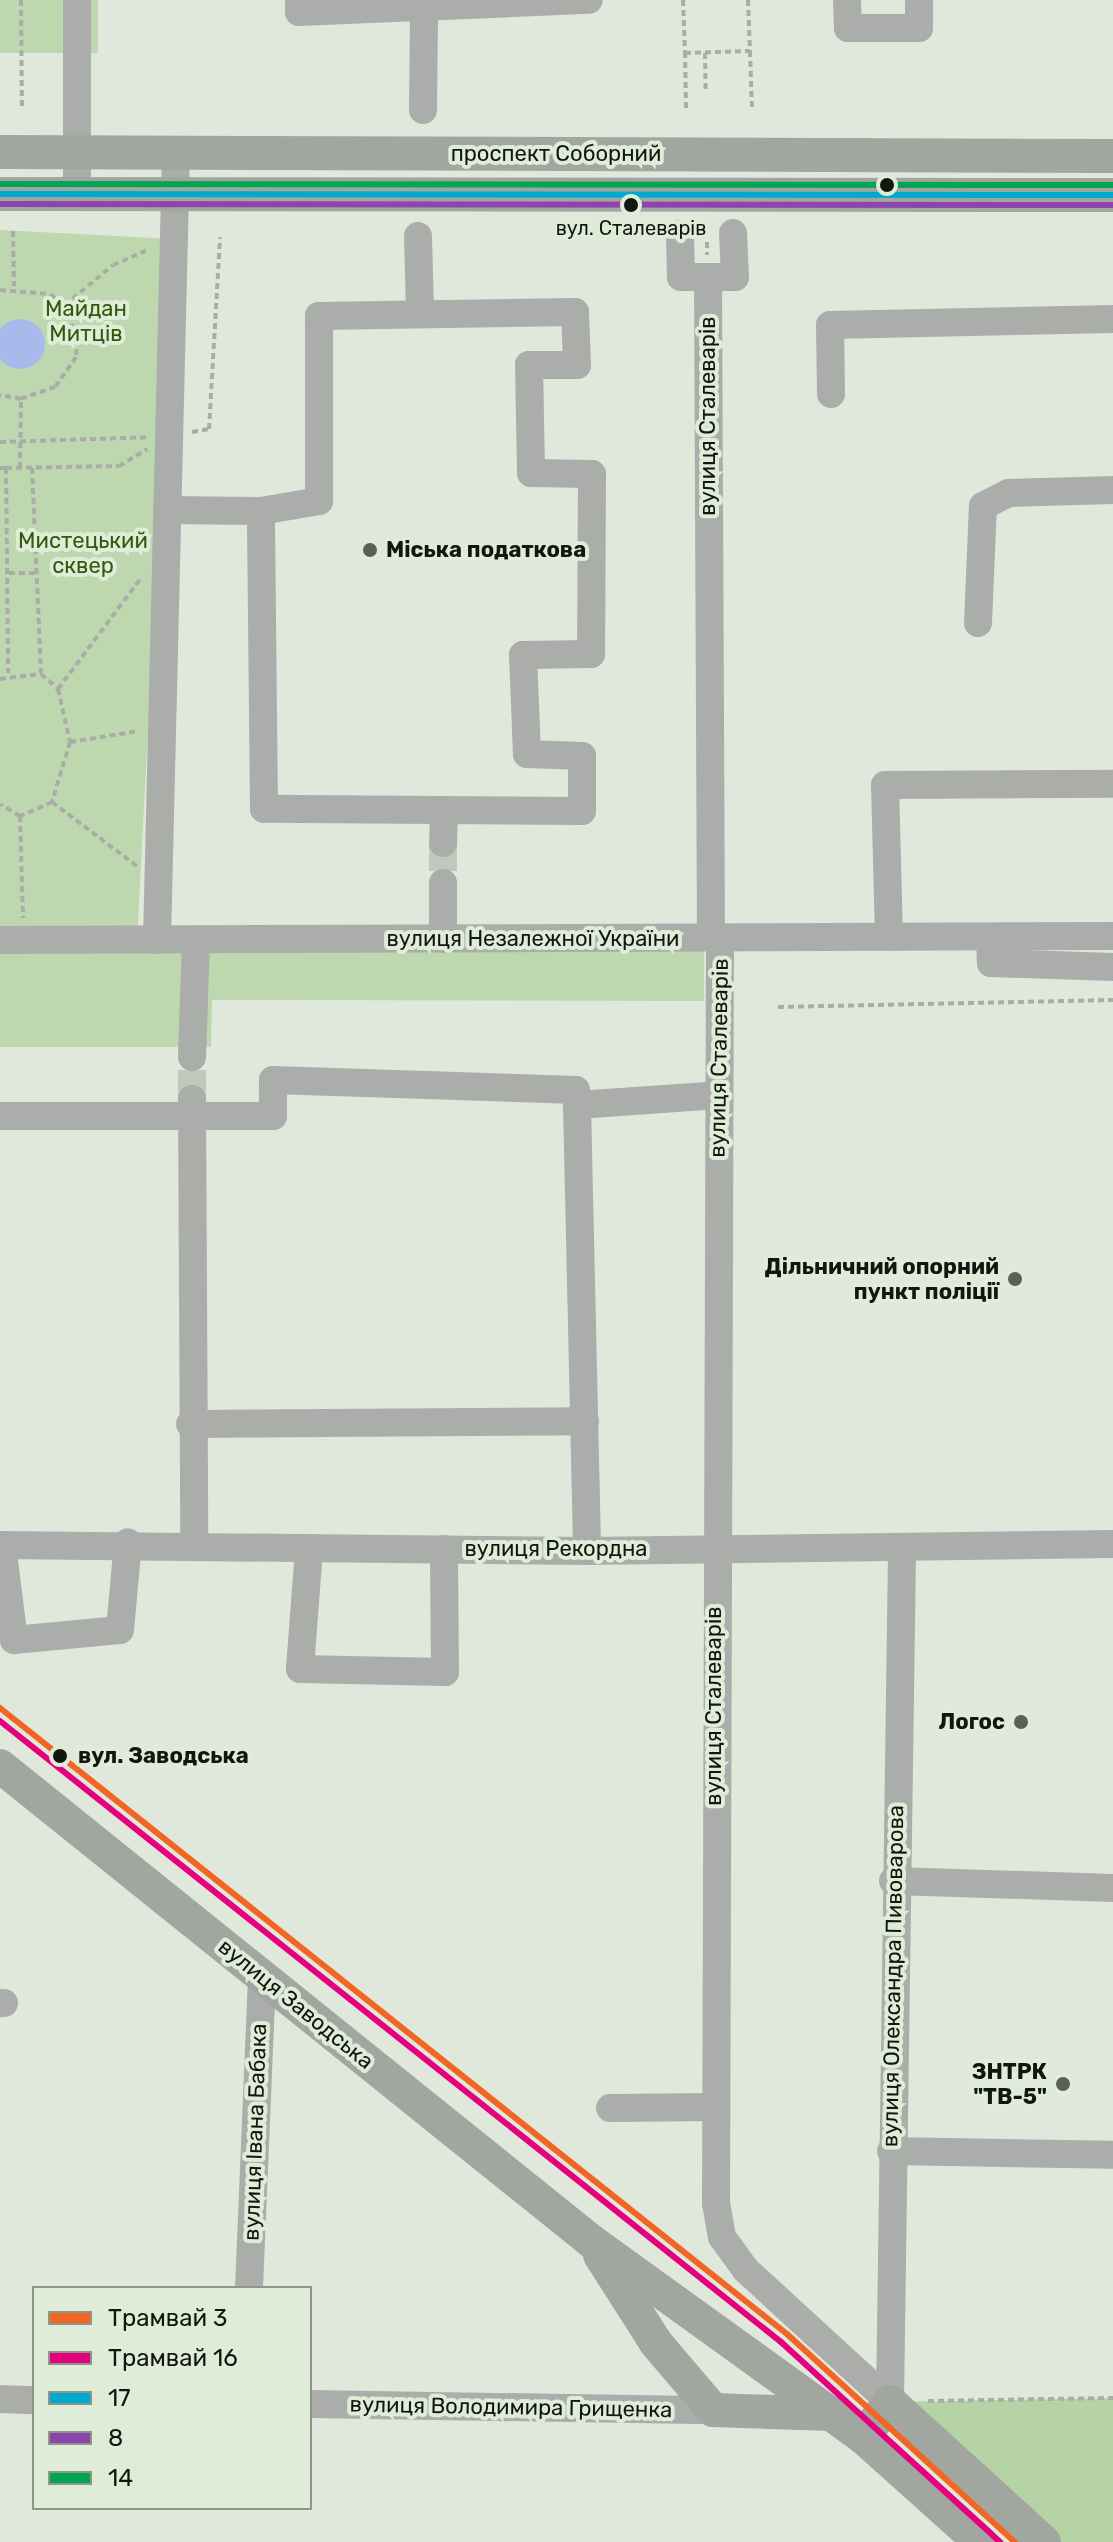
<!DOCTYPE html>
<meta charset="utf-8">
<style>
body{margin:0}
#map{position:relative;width:1113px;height:2542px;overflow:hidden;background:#e0e8dc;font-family:Rubik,sans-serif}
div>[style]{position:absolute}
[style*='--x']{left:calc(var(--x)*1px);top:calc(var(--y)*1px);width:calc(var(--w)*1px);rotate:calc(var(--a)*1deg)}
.green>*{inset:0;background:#bdd8af;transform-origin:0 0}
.forest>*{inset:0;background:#b5d3a4}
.water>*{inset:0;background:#a7baeb}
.round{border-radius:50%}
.minor-tunnel>*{height:28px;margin-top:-14px;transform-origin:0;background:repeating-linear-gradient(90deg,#c1c8bd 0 28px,transparent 0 42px)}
.path>*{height:4px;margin-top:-2px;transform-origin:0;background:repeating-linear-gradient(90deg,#a9aca7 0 6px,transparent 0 10px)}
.minor>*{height:28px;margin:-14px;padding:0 14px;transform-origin:14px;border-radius:14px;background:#aaada9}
.major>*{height:34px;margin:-17px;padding:0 17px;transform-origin:17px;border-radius:17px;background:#a2a6a0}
.bus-1>*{height:6px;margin:-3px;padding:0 3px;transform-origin:3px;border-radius:3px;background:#00a9ce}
.bus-2>*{height:6px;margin:-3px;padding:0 3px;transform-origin:3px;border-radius:3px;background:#8e44ad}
.bus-3>*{height:6px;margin:-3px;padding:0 3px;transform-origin:3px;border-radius:3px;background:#00a651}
.tram-1>*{height:6px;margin:-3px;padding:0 3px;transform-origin:3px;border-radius:3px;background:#f26522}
.tram-2>*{height:6px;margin:-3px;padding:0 3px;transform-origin:3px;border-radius:3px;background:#e5007d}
.dots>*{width:22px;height:22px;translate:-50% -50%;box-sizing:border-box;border:4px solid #dfecd8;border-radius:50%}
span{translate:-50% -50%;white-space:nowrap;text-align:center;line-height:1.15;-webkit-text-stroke:8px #dfecd8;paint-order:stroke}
.bus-label{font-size:20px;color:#121610}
.street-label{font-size:22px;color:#121610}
.park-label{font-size:22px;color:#2f5a0b}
.poi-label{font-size:22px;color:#121610;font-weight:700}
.left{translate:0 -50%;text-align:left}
.right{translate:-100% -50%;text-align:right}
.stop-label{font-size:22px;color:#121610;font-weight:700}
.legend{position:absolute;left:32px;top:2286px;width:280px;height:224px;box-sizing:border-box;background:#dfecd8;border:2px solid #8d9688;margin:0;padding:10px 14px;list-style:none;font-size:24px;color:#121610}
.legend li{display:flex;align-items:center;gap:16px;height:40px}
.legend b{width:40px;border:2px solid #8d9688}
</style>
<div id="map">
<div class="green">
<i style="left:0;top:0;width:98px;height:53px"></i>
<i style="left:0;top:230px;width:174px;height:710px;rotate:3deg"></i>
<i style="clip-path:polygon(0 949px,704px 951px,704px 1001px,212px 1000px,211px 1047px,0 1047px)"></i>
</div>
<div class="forest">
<i style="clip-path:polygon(1113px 2398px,1113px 2542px,1044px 2542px,890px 2402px)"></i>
</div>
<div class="water">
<i class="round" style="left:-5px;top:319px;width:50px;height:50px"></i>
</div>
<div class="minor-tunnel">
<i style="--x:443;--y:843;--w:40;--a:90"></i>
<i style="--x:192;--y:1098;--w:41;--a:-90"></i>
</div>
<div class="path">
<i style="--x:21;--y:0;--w:107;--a:89.5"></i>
<i style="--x:683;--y:0;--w:53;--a:87.8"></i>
<i style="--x:748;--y:0;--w:51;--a:87.8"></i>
<i style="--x:705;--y:53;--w:39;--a:89"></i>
<i style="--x:686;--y:108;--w:55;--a:-91"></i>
<i style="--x:685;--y:53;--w:65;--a:-1.8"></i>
<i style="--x:750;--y:51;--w:57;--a:88"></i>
<i style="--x:13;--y:231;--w:55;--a:89"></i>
<i style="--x:707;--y:242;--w:13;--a:90"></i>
<i style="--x:0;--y:290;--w:50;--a:4.6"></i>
<i style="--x:50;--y:294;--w:18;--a:38"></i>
<i style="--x:64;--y:305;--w:36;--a:69"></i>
<i style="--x:77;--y:339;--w:18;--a:93"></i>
<i style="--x:76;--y:357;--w:37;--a:125"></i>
<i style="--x:55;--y:387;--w:36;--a:161"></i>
<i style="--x:21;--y:399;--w:21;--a:-169"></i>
<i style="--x:65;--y:305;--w:62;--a:-39.8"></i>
<i style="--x:113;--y:265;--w:40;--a:-23.4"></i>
<i style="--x:192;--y:432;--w:17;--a:-10"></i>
<i style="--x:209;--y:429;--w:192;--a:-86.7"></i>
<i style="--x:0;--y:442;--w:147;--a:-1.9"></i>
<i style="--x:0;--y:468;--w:6;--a:0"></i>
<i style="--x:6;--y:468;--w:205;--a:89.4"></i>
<i style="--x:6;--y:468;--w:113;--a:-1"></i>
<i style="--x:119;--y:466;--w:33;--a:-31"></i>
<i style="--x:20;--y:468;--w:69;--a:-89.2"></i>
<i style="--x:32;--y:468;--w:205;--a:87.5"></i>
<i style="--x:9;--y:573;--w:26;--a:0"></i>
<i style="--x:0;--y:679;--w:41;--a:-7"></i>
<i style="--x:41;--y:674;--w:23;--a:41"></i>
<i style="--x:58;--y:689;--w:54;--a:77.2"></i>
<i style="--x:70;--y:742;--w:63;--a:106.7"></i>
<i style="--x:52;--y:802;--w:35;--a:156"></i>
<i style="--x:20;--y:816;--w:23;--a:-149"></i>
<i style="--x:58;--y:689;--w:139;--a:-53.2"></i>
<i style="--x:70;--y:742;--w:70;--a:-9.1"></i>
<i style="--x:52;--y:802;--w:106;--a:37"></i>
<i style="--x:20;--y:816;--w:102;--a:88.3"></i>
<i style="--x:778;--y:1007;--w:335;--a:-1.2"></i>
<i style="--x:928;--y:2401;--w:185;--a:-0.9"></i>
</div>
<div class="minor">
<i style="--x:299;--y:0;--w:12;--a:90"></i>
<i style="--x:299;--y:12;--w:290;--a:-2.4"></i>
<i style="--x:847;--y:0;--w:28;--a:88"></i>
<i style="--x:848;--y:28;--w:71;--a:0"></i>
<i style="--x:919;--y:28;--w:28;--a:-90"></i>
<i style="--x:423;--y:110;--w:101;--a:-89.4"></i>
<i style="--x:77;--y:196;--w:196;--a:-90"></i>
<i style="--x:680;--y:234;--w:43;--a:88.7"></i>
<i style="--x:681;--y:277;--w:54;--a:0"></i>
<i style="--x:735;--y:277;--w:44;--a:-92.6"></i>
<i style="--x:418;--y:236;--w:78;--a:88.5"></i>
<i style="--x:708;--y:277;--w:661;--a:89.74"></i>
<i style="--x:831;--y:394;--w:69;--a:-90.8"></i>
<i style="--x:830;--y:325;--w:283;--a:-1.2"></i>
<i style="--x:167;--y:510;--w:94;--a:0.6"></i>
<i style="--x:261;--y:511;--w:59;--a:-9.8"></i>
<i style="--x:319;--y:501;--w:185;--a:-90"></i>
<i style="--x:319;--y:316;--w:256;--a:-0.9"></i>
<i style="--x:575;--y:312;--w:53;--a:87.8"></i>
<i style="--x:577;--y:365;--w:48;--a:180"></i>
<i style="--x:529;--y:365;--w:108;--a:88.9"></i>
<i style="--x:531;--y:473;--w:61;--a:0.9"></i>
<i style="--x:592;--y:474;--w:180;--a:90.3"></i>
<i style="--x:591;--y:654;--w:68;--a:179.2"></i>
<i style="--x:523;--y:655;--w:99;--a:87.7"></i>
<i style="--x:527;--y:754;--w:55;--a:2.1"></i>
<i style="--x:582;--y:756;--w:55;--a:90"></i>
<i style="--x:582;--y:811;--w:318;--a:-179.6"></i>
<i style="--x:264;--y:809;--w:298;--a:-90.6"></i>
<i style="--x:978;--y:623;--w:117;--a:-87.6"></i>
<i style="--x:983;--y:506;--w:29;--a:-27"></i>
<i style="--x:1009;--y:493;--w:104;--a:-1.7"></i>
<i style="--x:443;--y:843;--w:33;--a:-88"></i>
<i style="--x:889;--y:937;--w:152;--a:-91.5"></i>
<i style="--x:885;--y:785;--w:228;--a:-0.3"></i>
<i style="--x:990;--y:937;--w:26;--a:88"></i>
<i style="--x:991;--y:963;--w:122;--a:1.9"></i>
<i style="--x:720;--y:938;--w:1265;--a:90.18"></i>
<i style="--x:716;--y:2203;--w:35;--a:80"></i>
<i style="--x:722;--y:2237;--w:41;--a:54"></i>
<i style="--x:746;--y:2270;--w:195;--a:42.5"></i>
<i style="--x:443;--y:939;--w:56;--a:-90"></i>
<i style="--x:0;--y:940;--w:1113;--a:-0.21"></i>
<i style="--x:157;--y:940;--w:787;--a:-88.62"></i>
<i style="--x:192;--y:1057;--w:117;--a:-88"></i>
<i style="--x:192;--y:1099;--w:445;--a:89.7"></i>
<i style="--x:577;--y:1105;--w:446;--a:88.7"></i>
<i style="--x:0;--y:1116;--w:273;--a:0"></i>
<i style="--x:273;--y:1116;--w:36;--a:-90"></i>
<i style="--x:273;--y:1080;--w:303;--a:1.9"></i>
<i style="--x:576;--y:1090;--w:15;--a:86"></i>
<i style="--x:577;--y:1105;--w:142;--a:-4"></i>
<i style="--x:190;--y:1424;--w:395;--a:-0.4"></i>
<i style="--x:0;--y:1545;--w:587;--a:0.59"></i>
<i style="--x:587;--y:1551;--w:526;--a:-0.76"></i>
<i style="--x:2;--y:1545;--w:96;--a:82.8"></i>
<i style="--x:14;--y:1640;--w:106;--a:-5.4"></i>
<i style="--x:120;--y:1630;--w:88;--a:-84.8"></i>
<i style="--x:309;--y:1549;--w:120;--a:94.3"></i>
<i style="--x:300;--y:1669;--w:145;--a:1.2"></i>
<i style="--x:445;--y:1672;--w:123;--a:-90.5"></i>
<i style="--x:893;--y:1881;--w:220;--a:1.8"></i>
<i style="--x:0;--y:2003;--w:4;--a:0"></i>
<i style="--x:610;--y:2108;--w:106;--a:-0.5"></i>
<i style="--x:891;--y:2151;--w:222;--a:1"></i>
<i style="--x:249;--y:2288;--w:311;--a:-87.6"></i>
<i style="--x:0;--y:2399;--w:34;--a:2"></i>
<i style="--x:890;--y:2402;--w:853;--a:-89.19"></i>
<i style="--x:310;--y:2404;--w:403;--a:0.9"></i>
</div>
<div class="major">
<i style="--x:0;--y:152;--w:1113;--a:0.21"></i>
<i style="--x:0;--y:194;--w:1113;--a:0.05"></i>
<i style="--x:0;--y:1766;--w:758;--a:38.79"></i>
<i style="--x:591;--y:2241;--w:335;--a:35.8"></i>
<i style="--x:863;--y:2437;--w:44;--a:-52.4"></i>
<i style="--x:890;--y:2402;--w:208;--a:42.3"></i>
<i style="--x:600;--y:2255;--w:104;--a:57.5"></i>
<i style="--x:656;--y:2343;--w:88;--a:49.6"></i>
<i style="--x:713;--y:2410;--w:120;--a:1.9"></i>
<i style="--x:863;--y:2437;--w:157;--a:41.9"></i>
</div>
<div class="bus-1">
<i style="--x:0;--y:194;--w:1113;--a:0.05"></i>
</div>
<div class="bus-2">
<i style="--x:0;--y:204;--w:1113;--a:0.05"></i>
</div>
<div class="bus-3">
<i style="--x:0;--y:184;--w:1113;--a:0.05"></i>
</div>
<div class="tram-1">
<i style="--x:0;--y:1708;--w:1006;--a:38.5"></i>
<i style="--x:787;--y:2334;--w:309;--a:42.4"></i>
</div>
<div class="tram-2">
<i style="--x:0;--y:1721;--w:998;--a:38.49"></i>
<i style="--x:781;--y:2342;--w:297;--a:42.4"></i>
</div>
<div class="dots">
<i style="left:887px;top:185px;background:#121610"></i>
<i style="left:631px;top:205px;background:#121610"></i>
<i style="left:370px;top:550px;background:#5a6057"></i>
<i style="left:1015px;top:1279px;background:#5a6057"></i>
<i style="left:1021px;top:1722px;background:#5a6057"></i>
<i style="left:60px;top:1756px;background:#121610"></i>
<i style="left:1063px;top:2084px;background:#5a6057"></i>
</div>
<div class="bus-label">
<span style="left:631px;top:228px">вул. Сталеварів</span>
</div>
<div class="street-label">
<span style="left:556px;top:154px">проспект Соборний</span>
<span style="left:708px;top:416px;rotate:-90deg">вулиця Сталеварів</span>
<span style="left:533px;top:939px">вулиця Незалежної України</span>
<span style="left:719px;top:1058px;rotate:-89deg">вулиця Сталеварів</span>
<span style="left:556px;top:1549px">вулиця Рекордна</span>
<span style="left:714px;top:1706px;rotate:-90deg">вулиця Сталеварів</span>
<span style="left:893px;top:1976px;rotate:-89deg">вулиця Олександра Пивоварова</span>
<span style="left:296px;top:2004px;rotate:39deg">вулиця Заводська</span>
<span style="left:255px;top:2132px;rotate:-88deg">вулиця Івана Бабака</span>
<span style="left:511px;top:2407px;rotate:1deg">вулиця Володимира Грищенка</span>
</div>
<div class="park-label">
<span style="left:86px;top:321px">Майдан<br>Митців</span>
<span style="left:83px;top:553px">Мистецький<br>сквер</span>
</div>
<div class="poi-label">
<span class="left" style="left:386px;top:550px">Міська податкова</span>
<span class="right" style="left:999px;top:1279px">Дільничний опорний<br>пункт поліції</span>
<span class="right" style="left:1005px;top:1722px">Логос</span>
<span class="right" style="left:1047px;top:2084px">ЗНТРК<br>"ТВ-5"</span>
</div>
<div class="stop-label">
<span class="left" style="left:78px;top:1756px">вул. Заводська</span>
</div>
<ul class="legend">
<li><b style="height:10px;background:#f26522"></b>Трамвай 3</li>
<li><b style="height:10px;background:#e5007d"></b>Трамвай 16</li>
<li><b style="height:10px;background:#00a9ce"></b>17</li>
<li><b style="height:10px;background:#8e44ad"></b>8</li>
<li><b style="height:10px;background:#00a651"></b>14</li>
</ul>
</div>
